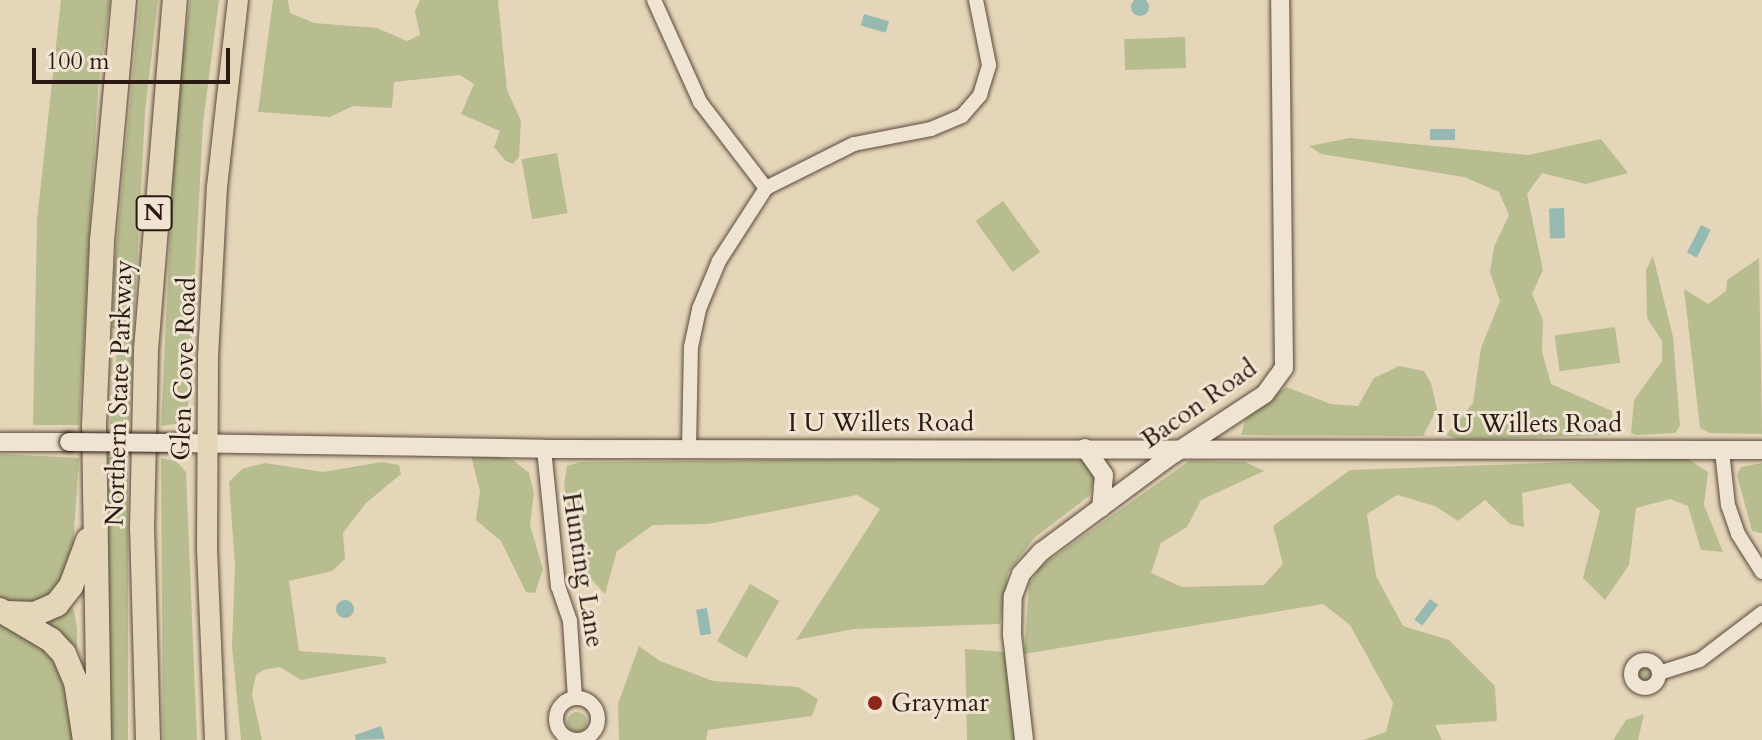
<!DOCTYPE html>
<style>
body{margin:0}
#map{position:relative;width:1762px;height:740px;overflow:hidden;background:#e6d6b9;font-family:Cardo,serif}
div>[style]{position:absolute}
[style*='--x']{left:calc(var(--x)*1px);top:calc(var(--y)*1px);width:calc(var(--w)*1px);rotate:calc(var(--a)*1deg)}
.green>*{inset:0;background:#b7bd8e;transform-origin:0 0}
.round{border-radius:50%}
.water>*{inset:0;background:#96b9b1;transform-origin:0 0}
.roads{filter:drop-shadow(0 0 2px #59483b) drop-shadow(0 0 2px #59483b)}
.street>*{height:14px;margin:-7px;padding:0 7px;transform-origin:7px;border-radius:7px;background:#efe4d2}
.street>.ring{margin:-7px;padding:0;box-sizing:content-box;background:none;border:14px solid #efe4d2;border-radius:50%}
.secondary>*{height:18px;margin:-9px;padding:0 9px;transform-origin:9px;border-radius:9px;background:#efe4d2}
.primary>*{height:20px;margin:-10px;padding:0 10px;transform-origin:10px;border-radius:10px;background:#e6d6b9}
.highway>*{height:24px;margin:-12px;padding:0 12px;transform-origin:12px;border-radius:12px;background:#e6d6b9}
.bridges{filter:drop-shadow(0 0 2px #2a1911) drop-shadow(0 0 2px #2a1911)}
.secondary-bridge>*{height:18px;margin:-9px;padding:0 9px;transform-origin:9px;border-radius:9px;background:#efe4d2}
.dots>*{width:22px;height:22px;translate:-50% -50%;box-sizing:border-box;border:4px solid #efe4d2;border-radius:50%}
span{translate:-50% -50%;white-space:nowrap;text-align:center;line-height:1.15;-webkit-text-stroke:6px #efe4d2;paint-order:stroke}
.shield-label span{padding:2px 6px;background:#efe4d2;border:2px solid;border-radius:6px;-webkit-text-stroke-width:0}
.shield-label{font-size:24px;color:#2a1911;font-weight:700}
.street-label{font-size:26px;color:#2a1911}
.poi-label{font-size:26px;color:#2a1911}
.left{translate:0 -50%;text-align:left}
.scale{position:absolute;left:32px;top:48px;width:198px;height:36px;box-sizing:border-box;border:4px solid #2a1911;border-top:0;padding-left:10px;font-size:24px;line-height:28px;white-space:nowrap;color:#2a1911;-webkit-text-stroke:6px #efe4d2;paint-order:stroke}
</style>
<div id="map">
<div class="green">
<i style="clip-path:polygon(61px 0,110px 0,98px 90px,79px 425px,33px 425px,37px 220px)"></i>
<i style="clip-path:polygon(140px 0,158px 0,145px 112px,129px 424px,110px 424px,119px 329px,112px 328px,114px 271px)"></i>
<i style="clip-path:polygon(190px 0,219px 0,203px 123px,188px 409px,176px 424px,161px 426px,176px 107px)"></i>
<i style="clip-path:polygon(273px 0,288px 0,290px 13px,314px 23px,377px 28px,407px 41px,420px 35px,415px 11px,420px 0,498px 0,507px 90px,521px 121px,519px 157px,513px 164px,506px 161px,494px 147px,500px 131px,461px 114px,474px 84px,460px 75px,394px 82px,392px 108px,353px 106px,330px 117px,258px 112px)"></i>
<i style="left:1185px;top:37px;width:31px;height:61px;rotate:88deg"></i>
<i style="clip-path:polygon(1350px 138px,1528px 155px,1601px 139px,1628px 173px,1586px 184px,1542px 173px,1527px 194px,1543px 270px,1532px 294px,1543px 320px,1542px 351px,1551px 384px,1612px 411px,1612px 435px,1460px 440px,1446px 435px,1473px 403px,1481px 348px,1500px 301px,1490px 272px,1494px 247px,1509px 215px,1499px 192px,1464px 177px,1321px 154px,1309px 146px)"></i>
<i style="left:557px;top:153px;width:61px;height:36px;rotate:80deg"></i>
<i style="left:1003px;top:201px;width:63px;height:34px;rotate:54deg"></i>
<i style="clip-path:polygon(1653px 256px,1673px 337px,1680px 426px,1675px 433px,1636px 435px,1631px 433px,1634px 400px,1662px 361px,1662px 341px,1647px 318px,1646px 270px)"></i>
<i style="clip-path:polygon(1759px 258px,1762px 434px,1710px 433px,1700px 428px,1684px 289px,1708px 304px,1726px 291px,1727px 280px)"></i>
<i style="left:1615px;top:327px;width:36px;height:61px;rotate:82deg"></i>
<i style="clip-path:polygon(1399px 366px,1424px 371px,1431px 383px,1437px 409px,1423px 436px,1241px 435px,1246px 417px,1286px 387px,1331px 404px,1358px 406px,1374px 378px)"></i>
<i style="clip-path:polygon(0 454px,79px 458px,72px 560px,67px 578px,47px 600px,15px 606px,0 600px)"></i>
<i style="clip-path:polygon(483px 455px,513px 460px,529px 473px,534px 493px,530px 525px,543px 569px,535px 593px,526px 592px,501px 541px,476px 520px,480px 491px,471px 456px)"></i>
<i style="left:108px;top:457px;width:20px;height:283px"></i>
<i style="clip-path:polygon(1077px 457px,1092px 466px,1094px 480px,1089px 496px,1034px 538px,1008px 573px,1000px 624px,854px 629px,796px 640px,880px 509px,857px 495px,708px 524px,653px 525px,617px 551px,605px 594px,576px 563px,564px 485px,567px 466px,581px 462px)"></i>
<i style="clip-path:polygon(161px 458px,176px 461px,186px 472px,197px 740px,163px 740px)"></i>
<i style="clip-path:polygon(1686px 458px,1708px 472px,1704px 505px,1723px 552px,1701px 550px,1688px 506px,1670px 499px,1636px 508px,1629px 565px,1605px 600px,1583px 578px,1600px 511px,1570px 483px,1522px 493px,1524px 527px,1510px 524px,1485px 500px,1458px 521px,1435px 506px,1397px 495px,1367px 514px,1376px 576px,1403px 626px,1449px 640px,1495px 686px,1497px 721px,1435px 725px,1442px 740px,1363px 740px,1386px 732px,1393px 703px,1350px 625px,1323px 604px,1024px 654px,1029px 585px,1041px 566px,1189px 461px,1245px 462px,1264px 471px,1201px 500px,1187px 527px,1161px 543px,1151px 573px,1182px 587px,1264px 585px,1283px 564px,1273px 526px,1350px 470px)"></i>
<i style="clip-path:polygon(382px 462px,399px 465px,401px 474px,366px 503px,343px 533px,345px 559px,332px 571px,289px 581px,299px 651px,385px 657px,387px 663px,301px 680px,280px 667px,263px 670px,256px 675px,252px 694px,262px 740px,241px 740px,232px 646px,235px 565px,229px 482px,242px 469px,265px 463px,323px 472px)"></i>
<i style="clip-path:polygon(1762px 463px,1762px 533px,1760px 533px,1752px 531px,1737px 475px,1741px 467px)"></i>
<i style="left:750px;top:584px;width:34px;height:66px;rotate:30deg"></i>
<i style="clip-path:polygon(66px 606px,74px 610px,77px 628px,77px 647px,69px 649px,49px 627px,51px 616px)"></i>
<i style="clip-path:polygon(0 619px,47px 646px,67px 666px,76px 740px,0 740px)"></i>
<i style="clip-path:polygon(639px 646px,660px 661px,713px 681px,798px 687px,818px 699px,812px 716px,708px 730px,706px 740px,619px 740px,618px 704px)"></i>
<i style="clip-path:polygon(965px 649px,1006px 652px,1017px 740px,967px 740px)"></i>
<i class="round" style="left:1634px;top:664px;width:20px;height:20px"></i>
<i class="round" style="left:567px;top:712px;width:20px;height:20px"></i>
<i style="clip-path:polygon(1644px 714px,1638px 740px,1613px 740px,1626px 720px)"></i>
</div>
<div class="water">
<i class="round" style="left:1131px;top:-2px;width:18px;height:18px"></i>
<i style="left:864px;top:14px;width:26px;height:12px;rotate:16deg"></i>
<i style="left:1455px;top:129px;width:11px;height:25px;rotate:90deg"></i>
<i style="left:1564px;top:208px;width:30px;height:15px;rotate:88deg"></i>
<i style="left:1701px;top:225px;width:11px;height:31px;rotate:27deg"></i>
<i style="left:1430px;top:599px;width:10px;height:26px;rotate:37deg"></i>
<i class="round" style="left:336px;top:600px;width:18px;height:18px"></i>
<i style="left:707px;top:608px;width:26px;height:11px;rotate:81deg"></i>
<i style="clip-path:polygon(381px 726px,385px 739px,356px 740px,355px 735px)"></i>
</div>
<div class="roads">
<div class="street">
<i style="--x:654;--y:0;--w:112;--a:65.7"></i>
<i style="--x:700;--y:102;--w:108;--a:52.5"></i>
<i style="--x:766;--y:188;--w:98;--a:-26.6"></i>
<i style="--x:854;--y:144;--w:78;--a:-11"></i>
<i style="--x:931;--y:129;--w:34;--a:-23"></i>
<i style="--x:962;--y:116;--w:28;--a:-49"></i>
<i style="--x:980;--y:95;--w:31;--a:-73"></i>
<i style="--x:989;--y:65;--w:66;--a:-101.3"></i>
<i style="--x:544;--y:449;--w:138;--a:84.2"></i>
<i style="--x:558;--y:586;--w:37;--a:71"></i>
<i style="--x:570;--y:621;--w:77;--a:86.3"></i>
<i style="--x:689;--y:449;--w:102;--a:-88.9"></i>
<i style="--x:691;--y:347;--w:39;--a:-78"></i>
<i style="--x:699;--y:309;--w:52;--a:-67.4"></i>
<i style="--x:719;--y:261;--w:87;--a:-57.2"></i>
<i style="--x:1722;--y:451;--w:54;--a:83.7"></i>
<i style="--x:1728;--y:505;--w:31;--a:71"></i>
<i style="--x:1738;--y:534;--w:45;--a:57.7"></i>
<i class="ring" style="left:1631px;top:660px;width:14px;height:14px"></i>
<i style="--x:1659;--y:673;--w:43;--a:-17.6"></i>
<i style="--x:1700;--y:660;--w:78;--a:-37.2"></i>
<i class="ring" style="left:556px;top:698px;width:28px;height:28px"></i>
</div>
<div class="secondary">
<i style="--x:0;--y:442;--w:69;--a:0"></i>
<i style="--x:179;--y:443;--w:365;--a:0.9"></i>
<i style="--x:544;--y:449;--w:1218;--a:0.05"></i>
<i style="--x:1085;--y:448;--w:33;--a:55"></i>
<i style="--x:1104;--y:475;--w:33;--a:95"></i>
<i style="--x:1024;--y:740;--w:106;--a:-96.5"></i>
<i style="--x:1012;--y:635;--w:39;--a:-89"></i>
<i style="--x:1013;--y:596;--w:23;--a:-70"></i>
<i style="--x:1021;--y:574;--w:30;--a:-48"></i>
<i style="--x:1041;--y:552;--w:156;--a:-36.6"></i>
<i style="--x:1166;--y:459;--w:118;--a:-33.3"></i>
<i style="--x:1265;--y:394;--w:32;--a:-54"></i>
<i style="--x:1284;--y:368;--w:368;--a:-90.6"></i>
</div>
<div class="primary">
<i style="--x:215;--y:740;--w:191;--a:-92.4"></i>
<i style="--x:207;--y:549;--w:192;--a:-89.7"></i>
<i style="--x:208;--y:357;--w:170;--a:-87"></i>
<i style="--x:217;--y:187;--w:188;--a:-83.6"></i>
</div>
<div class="highway">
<i style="--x:0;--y:610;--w:59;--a:30.5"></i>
<i style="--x:51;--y:640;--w:19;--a:47"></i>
<i style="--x:64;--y:654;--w:30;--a:67"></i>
<i style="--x:76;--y:682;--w:59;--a:81.2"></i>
<i style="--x:8;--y:613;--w:27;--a:2"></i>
<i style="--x:35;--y:614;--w:24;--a:-24"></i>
<i style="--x:57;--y:604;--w:23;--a:-52"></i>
<i style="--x:71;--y:586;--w:49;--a:-69.7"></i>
<i style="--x:99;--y:740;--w:314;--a:-90.9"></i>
<i style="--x:94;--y:426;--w:185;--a:-87.5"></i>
<i style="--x:102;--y:241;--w:242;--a:-84.8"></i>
<i style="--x:148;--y:740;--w:212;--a:-91.6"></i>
<i style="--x:142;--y:528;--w:178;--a:-88.7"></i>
<i style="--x:146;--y:350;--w:351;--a:-85.3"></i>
</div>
</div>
<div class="bridges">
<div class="secondary-bridge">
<i style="--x:69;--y:442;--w:110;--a:0.5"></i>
</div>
</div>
<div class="dots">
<i style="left:875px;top:703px;background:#8f2418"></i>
</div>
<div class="shield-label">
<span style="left:154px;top:213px">N</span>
</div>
<div class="street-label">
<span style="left:184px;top:369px;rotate:-88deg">Glen Cove Road</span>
<span style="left:119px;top:393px;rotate:-88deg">Northern State Parkway</span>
<span style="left:1199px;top:404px;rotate:-35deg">Bacon Road</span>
<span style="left:881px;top:423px">I U Willets Road</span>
<span style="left:1529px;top:424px">I U Willets Road</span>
<span style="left:583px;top:570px;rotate:81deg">Hunting Lane</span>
</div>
<div class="poi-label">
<span class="left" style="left:891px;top:703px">Graymar</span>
</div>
<div class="scale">100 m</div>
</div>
